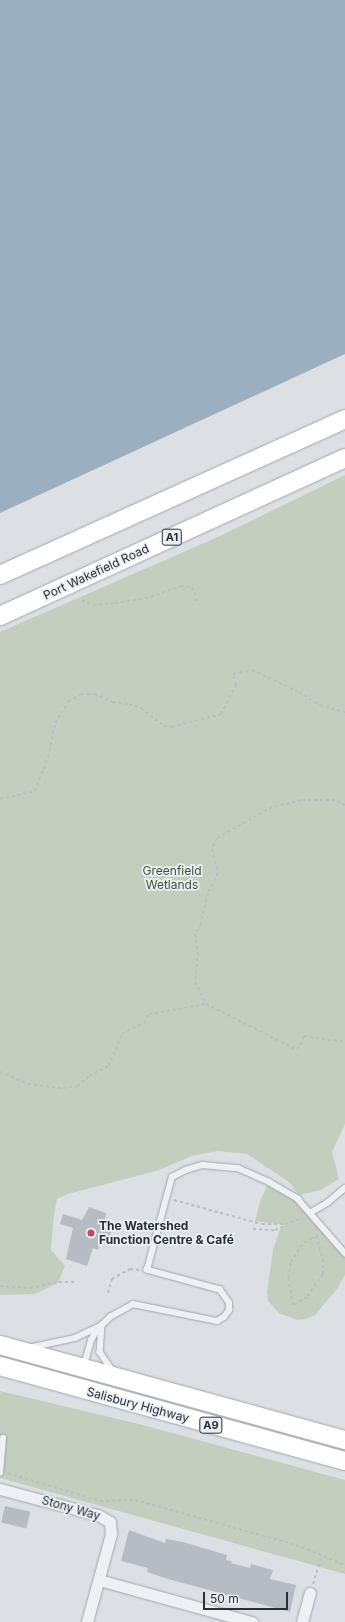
<!DOCTYPE html>
<meta charset="utf-8">
<style>
body{margin:0}
#map{position:relative;width:345px;height:1622px;overflow:hidden;background:#dce0e5;font-family:Inter,sans-serif}
div>[style]{position:absolute}
[style*='--x']{left:calc(var(--x)*1px);top:calc(var(--y)*1px);width:calc(var(--w)*1px);rotate:calc(var(--a)*1deg)}
.green>*{inset:0;background:#c3cebe}
.water>*{inset:0;background:#9bafc1}
.building>*{inset:0;background:#b7bcc4;transform-origin:0 0}
.path>*{height:2px;margin-top:-1px;transform-origin:0;background:repeating-linear-gradient(90deg,#bbbec3 0 3px,transparent 0 6px)}
.roads{filter:drop-shadow(0 0 1px #a2a7ae) drop-shadow(0 0 1px #a2a7ae)}
.service>*{height:5.5px;margin:-2.75px;padding:0 2.75px;transform-origin:2.75px;border-radius:2.75px;background:#eef0f3}
.minor>*{height:11px;margin:-5.5px;padding:0 5.5px;transform-origin:5.5px;border-radius:5.5px;background:#eef0f3}
.trunk>*{height:18px;margin:-9px;padding:0 9px;transform-origin:9px;border-radius:9px;background:#fff}
.dots>*{width:11px;height:11px;translate:-50% -50%;box-sizing:border-box;border:2px solid #ebeff3;border-radius:50%}
span{translate:-50% -50%;white-space:nowrap;text-align:center;line-height:1.15;-webkit-text-stroke:3.5px #ebeff3;paint-order:stroke}
.shield-label span{padding:1px 3px;background:#ebeff3;border:1px solid;border-radius:3px;-webkit-text-stroke-width:0}
.shield-label{font-size:11px;color:#282f39;font-weight:700}
.street-label{font-size:12px;color:#282f39}
.park-label{font-size:12px;color:#3d5337}
.poi-label{font-size:12px;color:#282f39;font-weight:700}
.left{translate:0 -50%;text-align:left}
.scale{position:absolute;left:203px;top:1592px;width:85px;height:18px;box-sizing:border-box;border:2px solid #282f39;border-top:0;padding-left:5px;font-size:12px;line-height:14px;white-space:nowrap;color:#282f39;-webkit-text-stroke:3px #ebeff3;paint-order:stroke}
</style>
<div id="map">
<div class="green">
<i style="clip-path:polygon(345px 475px,345px 1124px,332px 1152px,339px 1179px,321px 1190px,299px 1195px,289px 1182px,247px 1154px,218px 1151px,192px 1156px,156px 1171px,68px 1194px,57px 1199px,54px 1215px,51px 1250px,65px 1266px,58px 1283px,35px 1294px,0 1295px,0 632px,220px 536px)"></i>
<i style="clip-path:polygon(269px 1182px,298px 1199px,345px 1253px,345px 1275px,337px 1289px,315px 1315px,305px 1319px,297px 1320px,279px 1313px,268px 1301px,267px 1292px,273px 1250px,280px 1229px,284px 1225px,255px 1221px,261px 1199px)"></i>
<i style="clip-path:polygon(0 1391px,139px 1424px,345px 1480px,345px 1574px,0 1478px)"></i>
</div>
<div class="water">
<i style="clip-path:polygon(0 0,345px 0,345px 354px,0 513px)"></i>
</div>
<div class="building">
<i style="clip-path:polygon(89px 1207px,106px 1213px,104px 1227px,112px 1229px,108px 1240px,101px 1238px,98px 1250px,93px 1248px,87px 1266px,66px 1259px,73px 1228px,60px 1224px,63px 1214px,82px 1220px)"></i>
<i style="left:5px;top:1506px;width:26px;height:17px;rotate:13deg"></i>
<i style="clip-path:polygon(129px 1530px,165px 1543px,166px 1539px,183px 1542px,227px 1555px,226px 1560px,232px 1561px,231px 1563px,250px 1568px,251px 1564px,273px 1570px,270px 1579px,296px 1585px,290px 1612px,168px 1579px,147px 1572px,148px 1568px,121px 1561px)"></i>
</div>
<div class="path">
<i style="--x:82;--y:600;--w:12;--a:24"></i>
<i style="--x:93;--y:605;--w:22;--a:-5"></i>
<i style="--x:115;--y:603;--w:36;--a:-9"></i>
<i style="--x:151;--y:597;--w:32;--a:-20"></i>
<i style="--x:181;--y:586;--w:11;--a:5"></i>
<i style="--x:192;--y:587;--w:19;--a:69"></i>
<i style="--x:0;--y:799;--w:36;--a:-13"></i>
<i style="--x:35;--y:791;--w:36;--a:-69"></i>
<i style="--x:48;--y:757;--w:35;--a:-78"></i>
<i style="--x:55;--y:723;--w:25;--a:-58"></i>
<i style="--x:68;--y:702;--w:15;--a:-32"></i>
<i style="--x:81;--y:694;--w:13;--a:0"></i>
<i style="--x:94;--y:694;--w:21;--a:23"></i>
<i style="--x:113;--y:702;--w:16;--a:7"></i>
<i style="--x:129;--y:704;--w:13;--a:18"></i>
<i style="--x:141;--y:708;--w:29;--a:38"></i>
<i style="--x:164;--y:726;--w:8;--a:7"></i>
<i style="--x:172;--y:727;--w:51;--a:-14.9"></i>
<i style="--x:221;--y:714;--w:33;--a:-63"></i>
<i style="--x:236;--y:685;--w:11;--a:-105"></i>
<i style="--x:233;--y:674;--w:19;--a:-12"></i>
<i style="--x:252;--y:670;--w:52;--a:25.1"></i>
<i style="--x:299;--y:692;--w:25;--a:32"></i>
<i style="--x:320;--y:705;--w:26;--a:16"></i>
<i style="--x:345;--y:805;--w:11;--a:-153"></i>
<i style="--x:335;--y:800;--w:34;--a:180"></i>
<i style="--x:301;--y:800;--w:30;--a:166"></i>
<i style="--x:272;--y:807;--w:63;--a:150.6"></i>
<i style="--x:217;--y:838;--w:12;--a:114"></i>
<i style="--x:212;--y:849;--w:25;--a:76"></i>
<i style="--x:218;--y:873;--w:22;--a:117"></i>
<i style="--x:208;--y:893;--w:32;--a:103"></i>
<i style="--x:201;--y:924;--w:12;--a:121"></i>
<i style="--x:195;--y:934;--w:18;--a:81"></i>
<i style="--x:198;--y:952;--w:30;--a:96"></i>
<i style="--x:195;--y:982;--w:25;--a:63"></i>
<i style="--x:206;--y:1004;--w:102;--a:26.8"></i>
<i style="--x:297;--y:1050;--w:16;--a:-63"></i>
<i style="--x:304;--y:1036;--w:41;--a:8.3"></i>
<i style="--x:0;--y:1072;--w:30;--a:23"></i>
<i style="--x:28;--y:1084;--w:35;--a:7"></i>
<i style="--x:63;--y:1088;--w:14;--a:-8"></i>
<i style="--x:77;--y:1086;--w:16;--a:-40"></i>
<i style="--x:89;--y:1076;--w:22;--a:-27"></i>
<i style="--x:109;--y:1066;--w:35;--a:-68"></i>
<i style="--x:122;--y:1034;--w:25;--a:-27"></i>
<i style="--x:144;--y:1023;--w:10;--a:-61"></i>
<i style="--x:149;--y:1014;--w:58;--a:-10"></i>
<i style="--x:174;--y:1200;--w:91;--a:15.3"></i>
<i style="--x:262;--y:1224;--w:23;--a:0"></i>
<i style="--x:285;--y:1224;--w:19;--a:-18"></i>
<i style="--x:253;--y:1229;--w:22;--a:3"></i>
<i style="--x:275;--y:1230;--w:12;--a:-24"></i>
<i style="--x:316;--y:1236;--w:24;--a:73"></i>
<i style="--x:323;--y:1259;--w:15;--a:90"></i>
<i style="--x:323;--y:1274;--w:28;--a:125"></i>
<i style="--x:307;--y:1297;--w:16;--a:150"></i>
<i style="--x:293;--y:1305;--w:27;--a:-100"></i>
<i style="--x:288;--y:1278;--w:16;--a:-79"></i>
<i style="--x:291;--y:1262;--w:17;--a:-59"></i>
<i style="--x:300;--y:1247;--w:6;--a:-45"></i>
<i style="--x:304;--y:1243;--w:8;--a:-30"></i>
<i style="--x:311;--y:1239;--w:6;--a:-31"></i>
<i style="--x:316;--y:1236;--w:2;--a:-27"></i>
<i style="--x:0;--y:1286;--w:30;--a:4"></i>
<i style="--x:30;--y:1288;--w:30;--a:-12"></i>
<i style="--x:59;--y:1282;--w:15;--a:0"></i>
<i style="--x:108;--y:1293;--w:15;--a:-74"></i>
<i style="--x:112;--y:1279;--w:21;--a:-29"></i>
<i style="--x:130;--y:1269;--w:10;--a:6"></i>
<i style="--x:8;--y:1473;--w:96;--a:16.9"></i>
<i style="--x:100;--y:1501;--w:35;--a:-2"></i>
<i style="--x:135;--y:1500;--w:167;--a:15.6"></i>
<i style="--x:296;--y:1545;--w:53;--a:22.2"></i>
<i style="--x:313;--y:1584;--w:28;--a:-73"></i>
</div>
<div class="roads">
<div class="service">
<i style="--x:310;--y:1213;--w:20;--a:-30"></i>
<i style="--x:327;--y:1203;--w:23;--a:-40"></i>
<i style="--x:102;--y:1325;--w:27;--a:94"></i>
<i style="--x:100;--y:1352;--w:22;--a:56"></i>
<i style="--x:33;--y:1347;--w:43;--a:-12.1"></i>
<i style="--x:75;--y:1338;--w:26;--a:-25"></i>
<i style="--x:84;--y:1365;--w:26;--a:-74"></i>
<i style="--x:91;--y:1340;--w:13;--a:-58"></i>
<i style="--x:98;--y:1329;--w:17;--a:-45"></i>
<i style="--x:110;--y:1317;--w:26;--a:-29"></i>
<i style="--x:133;--y:1304;--w:86;--a:11.4"></i>
<i style="--x:217;--y:1321;--w:8;--a:-30"></i>
<i style="--x:224;--y:1317;--w:9;--a:-54"></i>
<i style="--x:229;--y:1310;--w:7;--a:-90"></i>
<i style="--x:229;--y:1303;--w:16;--a:-125"></i>
<i style="--x:220;--y:1290;--w:76;--a:-164.7"></i>
<i style="--x:147;--y:1270;--w:96;--a:-75"></i>
<i style="--x:172;--y:1177;--w:16;--a:-27"></i>
<i style="--x:186;--y:1170;--w:17;--a:-17"></i>
<i style="--x:202;--y:1165;--w:36;--a:5"></i>
<i style="--x:238;--y:1168;--w:34;--a:24"></i>
<i style="--x:269;--y:1182;--w:34;--a:30"></i>
<i style="--x:298;--y:1199;--w:72;--a:49"></i>
<i style="--x:0;--y:1473;--w:35;--a:-85"></i>
</div>
<div class="minor">
<i style="--x:0;--y:1489;--w:101;--a:14.9"></i>
<i style="--x:98;--y:1515;--w:14;--a:30"></i>
<i style="--x:110;--y:1522;--w:12;--a:85"></i>
<i style="--x:111;--y:1534;--w:91;--a:105.3"></i>
<i style="--x:99;--y:1580;--w:159;--a:15.4"></i>
<i style="--x:302;--y:1622;--w:30;--a:-75"></i>
</div>
<div class="trunk">
<i style="--x:0;--y:575;--w:379;--a:-24.3"></i>
<i style="--x:0;--y:616;--w:379;--a:-24.6"></i>
<i style="--x:0;--y:1345;--w:358;--a:15.4"></i>
<i style="--x:0;--y:1366;--w:358;--a:15.4"></i>
</div>
</div>
<div class="dots">
<i style="left:91px;top:1233px;background:#be4d63"></i>
</div>
<div class="shield-label">
<span style="left:172px;top:537px">A1</span>
<span style="left:211px;top:1425px">A9</span>
</div>
<div class="street-label">
<span style="left:96px;top:572px;rotate:-25deg">Port Wakefield Road</span>
<span style="left:138px;top:1405px;rotate:15deg">Salisbury Highway</span>
<span style="left:71px;top:1508px;rotate:16deg">Stony Way</span>
</div>
<div class="park-label">
<span style="left:172px;top:878px">Greenfield<br>Wetlands</span>
</div>
<div class="poi-label">
<span class="left" style="left:99px;top:1233px">The Watershed<br>Function Centre &amp; Café</span>
</div>
<div class="scale">50 m</div>
</div>
